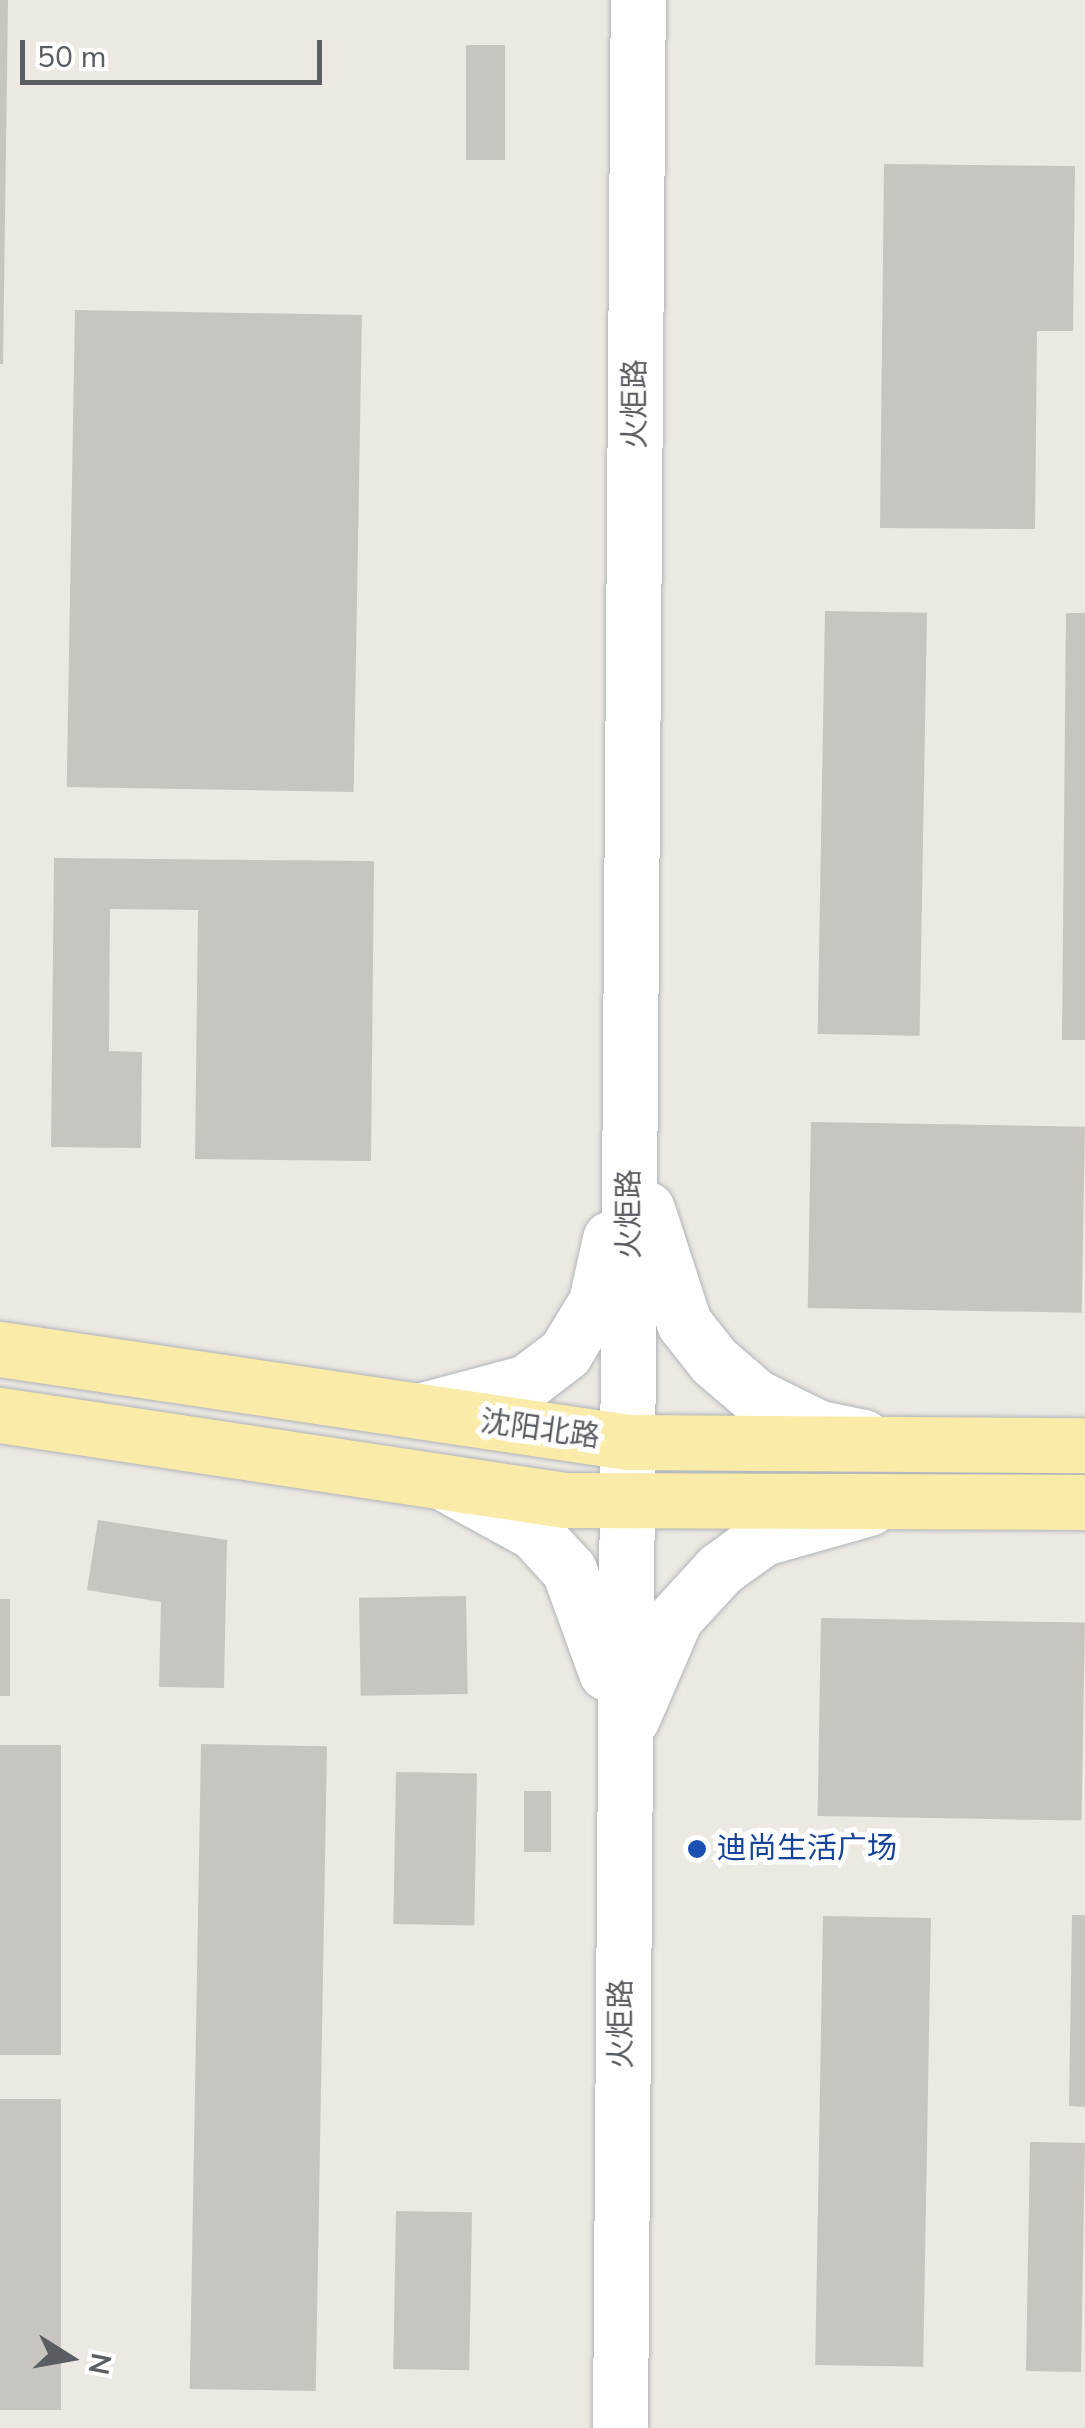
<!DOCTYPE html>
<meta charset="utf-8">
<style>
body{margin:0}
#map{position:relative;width:1085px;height:2428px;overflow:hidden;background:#ece9e2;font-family:"Nunito Sans","Noto Sans SC",sans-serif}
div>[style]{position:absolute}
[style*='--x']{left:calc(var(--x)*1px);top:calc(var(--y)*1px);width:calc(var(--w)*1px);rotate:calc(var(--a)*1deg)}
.building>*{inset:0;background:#c8c4bf;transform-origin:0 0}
.roads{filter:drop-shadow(0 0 2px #b1b4b9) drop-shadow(0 0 2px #b1b4b9)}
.secondary>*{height:55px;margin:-27.5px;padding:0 27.5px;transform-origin:27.5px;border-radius:27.5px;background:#fff}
.primary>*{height:55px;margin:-27.5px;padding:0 27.5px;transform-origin:27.5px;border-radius:27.5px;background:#fbeba8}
.dots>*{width:28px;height:28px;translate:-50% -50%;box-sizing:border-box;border:5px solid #fff;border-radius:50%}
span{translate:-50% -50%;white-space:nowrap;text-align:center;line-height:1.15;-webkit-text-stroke:10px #fff;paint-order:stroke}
.street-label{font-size:30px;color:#5a5e62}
.transit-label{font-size:30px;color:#164399}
.left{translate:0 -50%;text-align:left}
.north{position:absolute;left:20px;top:2308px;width:100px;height:100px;-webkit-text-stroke:8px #fff;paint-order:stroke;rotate:101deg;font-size:28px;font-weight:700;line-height:40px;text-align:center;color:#5a5e62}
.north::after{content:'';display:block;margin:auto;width:35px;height:45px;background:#5a5e62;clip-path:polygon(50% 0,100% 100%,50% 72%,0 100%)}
.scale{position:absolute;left:20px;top:40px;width:302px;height:45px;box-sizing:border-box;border:5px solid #5a5e62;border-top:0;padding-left:12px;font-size:30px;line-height:35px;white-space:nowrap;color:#5a5e62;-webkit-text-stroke:8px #fff;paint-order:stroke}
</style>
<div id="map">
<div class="building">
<i style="clip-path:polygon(0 0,8px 0,3px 364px,0 364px)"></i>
<i style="left:466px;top:45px;width:39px;height:115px"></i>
<i style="clip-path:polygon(884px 164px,1075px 166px,1073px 331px,1037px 331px,1035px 529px,880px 528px)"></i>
<i style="left:75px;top:310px;width:287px;height:477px;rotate:1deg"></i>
<i style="left:825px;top:611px;width:102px;height:423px;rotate:1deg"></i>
<i style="clip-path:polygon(1066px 613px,1085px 613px,1085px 1040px,1062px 1040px)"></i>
<i style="clip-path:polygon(54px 858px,374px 861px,371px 1161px,195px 1159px,198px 910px,110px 909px,109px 1051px,142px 1052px,141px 1148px,51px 1147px)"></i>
<i style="left:811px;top:1122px;width:274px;height:186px;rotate:1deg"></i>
<i style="clip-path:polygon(98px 1520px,227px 1540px,224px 1688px,159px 1687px,161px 1602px,87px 1590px)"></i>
<i style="left:466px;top:1596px;width:98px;height:107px;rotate:89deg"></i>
<i style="left:0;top:1599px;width:10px;height:97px"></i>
<i style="left:821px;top:1618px;width:264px;height:198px;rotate:1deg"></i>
<i style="left:201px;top:1744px;width:126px;height:645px;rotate:1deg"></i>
<i style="left:0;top:1745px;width:61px;height:310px"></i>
<i style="left:396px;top:1772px;width:81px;height:152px;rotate:1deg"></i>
<i style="left:524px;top:1791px;width:27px;height:61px"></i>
<i style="clip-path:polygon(1072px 1915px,1085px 1915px,1085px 2107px,1069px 2106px)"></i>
<i style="left:823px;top:1916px;width:108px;height:449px;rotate:1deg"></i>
<i style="left:0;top:2099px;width:61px;height:311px"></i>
<i style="left:1030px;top:2142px;width:55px;height:229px;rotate:1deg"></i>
<i style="left:396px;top:2211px;width:76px;height:158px;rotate:1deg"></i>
</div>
<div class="roads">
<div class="secondary">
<i style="--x:647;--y:1209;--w:120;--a:72"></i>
<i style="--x:684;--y:1323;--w:48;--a:51.7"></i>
<i style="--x:714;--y:1361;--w:55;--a:40.6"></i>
<i style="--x:756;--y:1397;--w:70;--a:26.2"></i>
<i style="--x:819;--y:1428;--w:45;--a:11.6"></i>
<i style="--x:419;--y:1411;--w:112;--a:-15"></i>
<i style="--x:527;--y:1382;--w:48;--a:-37.3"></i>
<i style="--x:565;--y:1353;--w:60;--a:-58.7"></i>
<i style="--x:596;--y:1302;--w:65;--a:-77.5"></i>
<i style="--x:448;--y:1485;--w:98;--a:28.7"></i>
<i style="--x:534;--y:1532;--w:52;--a:47.4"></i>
<i style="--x:569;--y:1570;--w:109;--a:70.1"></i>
<i style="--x:632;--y:1718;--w:109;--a:-66.7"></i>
<i style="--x:675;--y:1618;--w:67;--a:-47.4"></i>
<i style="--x:720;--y:1569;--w:53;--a:-35.8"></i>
<i style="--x:763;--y:1538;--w:110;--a:-15.8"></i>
<i style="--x:620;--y:2428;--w:2428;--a:-89.58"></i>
</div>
<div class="primary">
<i style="--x:0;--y:1349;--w:635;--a:8.42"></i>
<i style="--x:628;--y:1442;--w:457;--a:0.4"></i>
<i style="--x:0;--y:1415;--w:571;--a:8.56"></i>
<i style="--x:565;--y:1500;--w:520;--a:0.22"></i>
</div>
</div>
<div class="dots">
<i style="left:697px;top:1849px;background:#1a4fb4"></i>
</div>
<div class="street-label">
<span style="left:636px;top:404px;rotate:-90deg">火炬路</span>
<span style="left:630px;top:1214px;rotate:-90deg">火炬路</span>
<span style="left:540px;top:1430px;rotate:8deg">沈阳北路</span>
<span style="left:622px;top:2024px;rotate:-90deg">火炬路</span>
</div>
<div class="transit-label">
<span class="left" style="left:717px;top:1849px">迪尚生活广场</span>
</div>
<div class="north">N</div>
<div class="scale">50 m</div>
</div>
